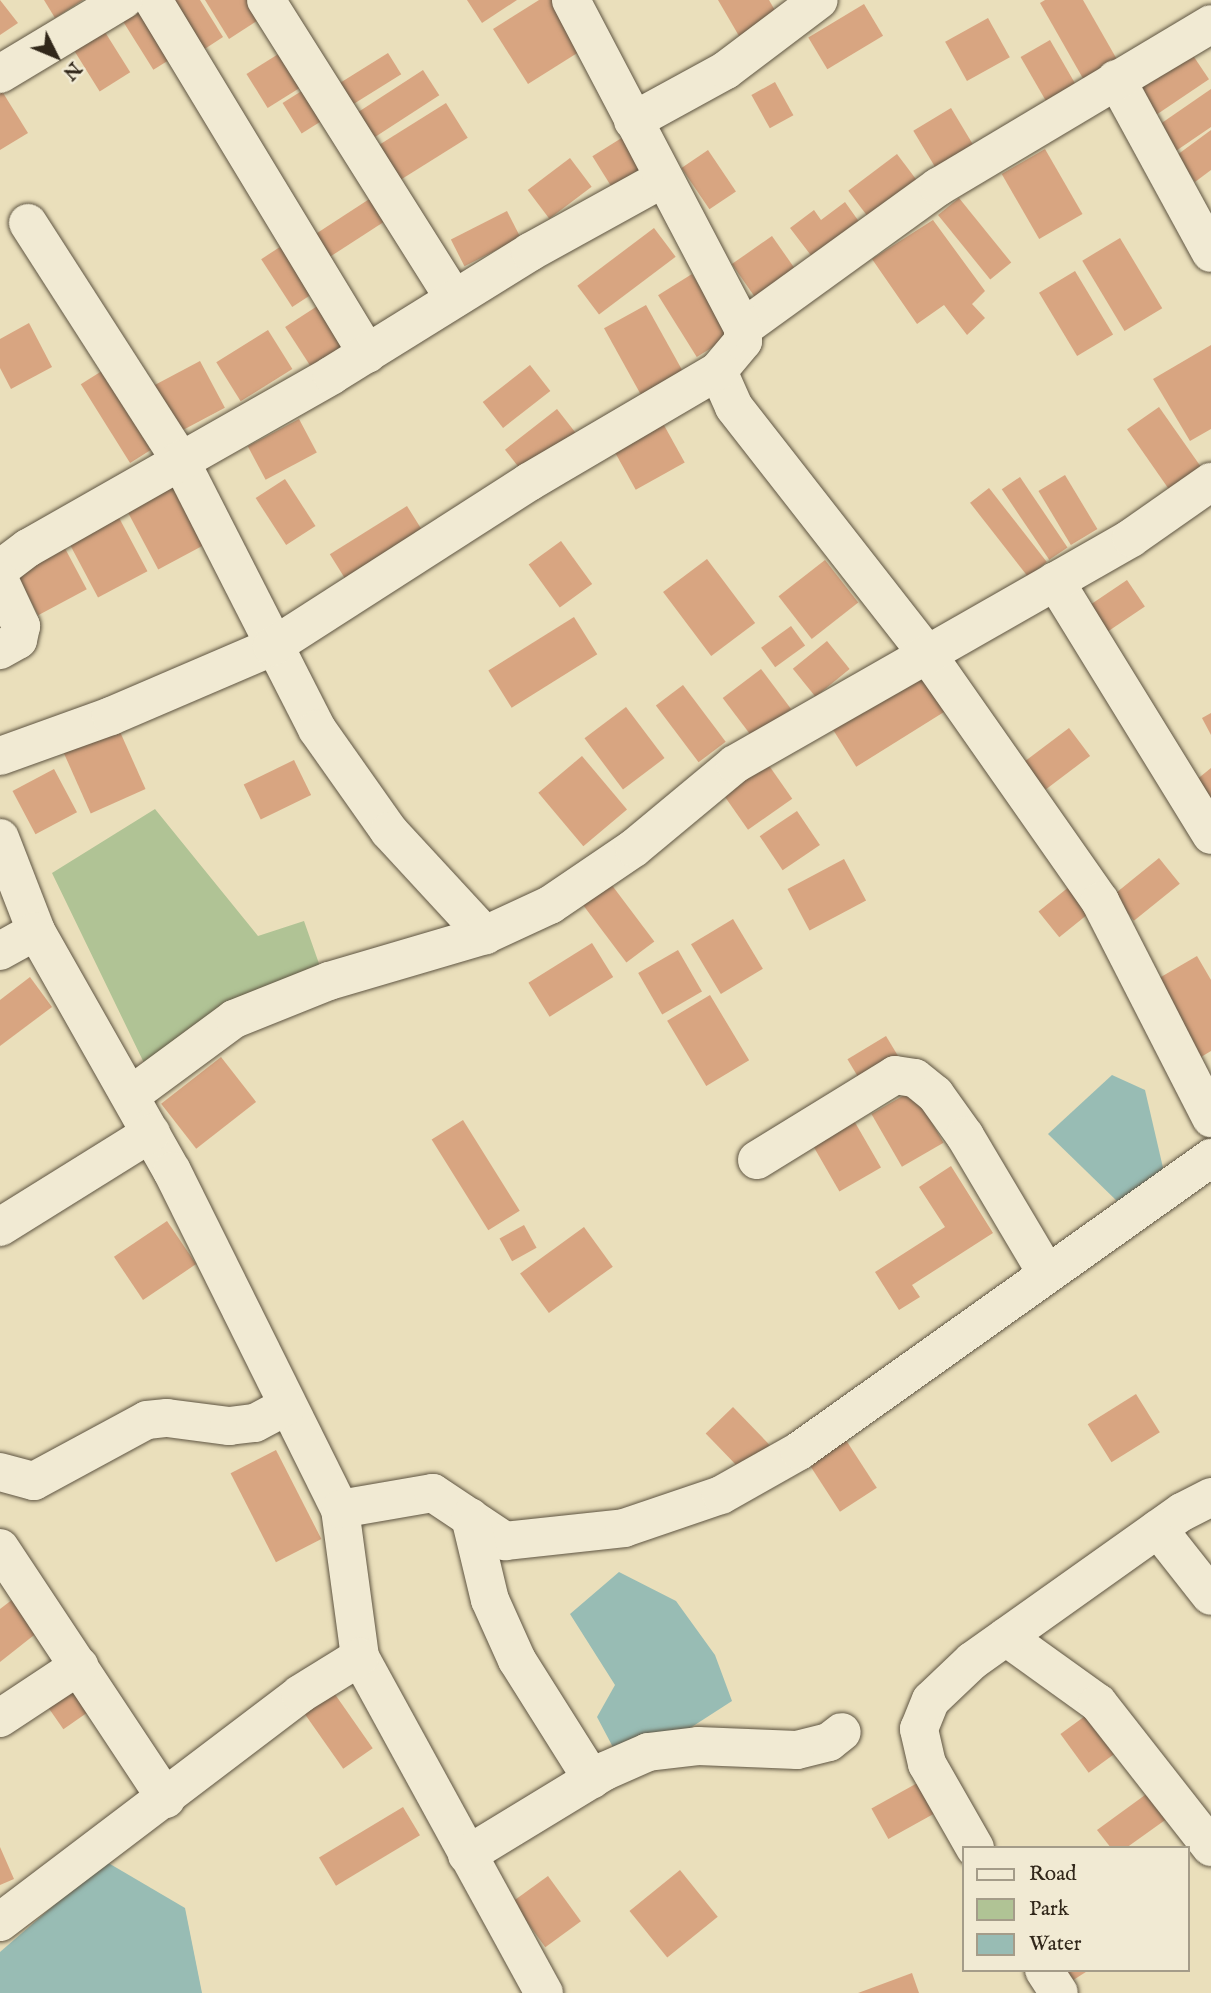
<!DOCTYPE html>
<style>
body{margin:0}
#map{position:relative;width:1211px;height:1993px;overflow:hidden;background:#eadfbb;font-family:"IM FELL English",serif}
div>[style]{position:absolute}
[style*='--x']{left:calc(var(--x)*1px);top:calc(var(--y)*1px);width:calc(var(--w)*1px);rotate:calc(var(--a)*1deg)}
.green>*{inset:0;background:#b0c395}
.water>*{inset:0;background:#98bcb4}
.building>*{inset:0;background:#d8a581;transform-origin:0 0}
.roads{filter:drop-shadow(0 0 2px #5f5542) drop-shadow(0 0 2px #5f5542)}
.minor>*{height:38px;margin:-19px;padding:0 19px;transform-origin:19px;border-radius:19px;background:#f1ead3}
span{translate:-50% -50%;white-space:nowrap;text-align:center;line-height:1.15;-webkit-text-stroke:5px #f1ead3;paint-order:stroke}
.legend{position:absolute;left:962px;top:1846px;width:228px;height:126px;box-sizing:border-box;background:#f1ead3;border:2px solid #a49c89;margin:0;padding:9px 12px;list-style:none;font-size:21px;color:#31271a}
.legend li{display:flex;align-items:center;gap:14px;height:35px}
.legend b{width:35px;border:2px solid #a49c89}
.north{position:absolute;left:21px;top:21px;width:70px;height:70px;-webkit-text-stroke:5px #f1ead3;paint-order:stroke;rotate:133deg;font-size:19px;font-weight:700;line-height:28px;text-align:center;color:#31271a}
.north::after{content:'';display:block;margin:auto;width:24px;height:32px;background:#31271a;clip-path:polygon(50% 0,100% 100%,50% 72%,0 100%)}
</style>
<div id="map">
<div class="green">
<i style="clip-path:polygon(155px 809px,258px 936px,304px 921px,323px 975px,146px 1067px,52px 873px)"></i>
</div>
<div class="water">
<i style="clip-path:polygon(1112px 1075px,1145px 1090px,1167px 1185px,1119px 1203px,1048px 1134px)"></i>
<i style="clip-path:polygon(619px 1572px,676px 1601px,715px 1655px,732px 1701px,625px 1770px,597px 1717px,615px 1685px,570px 1614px)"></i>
<i style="clip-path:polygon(105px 1861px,185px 1908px,202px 1993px,0 1993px,0 1952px)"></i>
</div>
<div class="building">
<i style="clip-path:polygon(0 0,18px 23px,0 35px)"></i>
<i style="clip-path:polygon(44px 0,83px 0,55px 18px)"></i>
<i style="clip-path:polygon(163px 0,200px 0,223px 37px,197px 54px)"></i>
<i style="clip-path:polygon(205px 0,260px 0,269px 13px,229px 39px)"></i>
<i style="clip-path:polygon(467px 0,517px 0,482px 23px)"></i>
<i style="clip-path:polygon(539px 0,562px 0,590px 45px,528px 84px,493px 29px)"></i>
<i style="clip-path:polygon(718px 0,769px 0,777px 14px,739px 36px)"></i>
<i style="clip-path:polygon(1045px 0,1083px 0,1119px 63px,1085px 82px,1040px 3px)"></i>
<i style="left:147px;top:3px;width:60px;height:30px;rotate:58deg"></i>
<i style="left:864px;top:4px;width:37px;height:65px;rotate:59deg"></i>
<i style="left:988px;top:18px;width:45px;height:49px;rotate:61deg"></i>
<i style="left:100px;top:24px;width:57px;height:36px;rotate:58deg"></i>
<i style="left:1050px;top:40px;width:54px;height:34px;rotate:60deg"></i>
<i style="left:288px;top:48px;width:40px;height:49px;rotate:58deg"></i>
<i style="left:1190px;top:51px;width:34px;height:72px;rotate:56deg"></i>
<i style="left:388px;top:53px;width:25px;height:61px;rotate:58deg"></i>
<i style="left:423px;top:70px;width:30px;height:79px;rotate:57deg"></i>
<i style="left:775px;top:82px;width:38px;height:27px;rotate:61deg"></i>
<i style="left:308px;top:87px;width:36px;height:30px;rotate:58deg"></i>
<i style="clip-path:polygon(0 88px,28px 133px,0 150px)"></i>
<i style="clip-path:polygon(1211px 89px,1211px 127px,1170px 155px,1153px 129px)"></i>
<i style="left:446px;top:103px;width:41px;height:81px;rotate:58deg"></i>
<i style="left:951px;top:108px;width:52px;height:44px;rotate:59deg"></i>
<i style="clip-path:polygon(1211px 130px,1211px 170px,1195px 182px,1177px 155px)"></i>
<i style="left:628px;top:134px;width:36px;height:42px;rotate:58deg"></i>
<i style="left:1045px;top:149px;width:75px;height:50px;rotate:60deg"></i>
<i style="left:708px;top:150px;width:50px;height:32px;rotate:56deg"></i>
<i style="left:897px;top:154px;width:36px;height:61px;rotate:53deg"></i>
<i style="left:570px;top:158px;width:36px;height:53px;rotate:53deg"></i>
<i style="left:374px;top:196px;width:27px;height:71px;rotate:57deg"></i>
<i style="left:959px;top:198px;width:83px;height:27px;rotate:51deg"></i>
<i style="clip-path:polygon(845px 202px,860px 223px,813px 258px,790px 228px,814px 210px,821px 220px)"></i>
<i style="left:507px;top:211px;width:30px;height:63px;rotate:63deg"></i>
<i style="clip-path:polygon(933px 220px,985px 291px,972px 304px,985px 318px,967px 335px,944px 305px,917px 324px,872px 259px)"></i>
<i style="left:654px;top:228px;width:36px;height:96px;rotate:53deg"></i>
<i style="left:772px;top:236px;width:44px;height:49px;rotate:55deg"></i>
<i style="left:1120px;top:238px;width:82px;height:44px;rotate:59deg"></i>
<i style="left:283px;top:245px;width:57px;height:26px;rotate:57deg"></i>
<i style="left:1075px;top:271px;width:74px;height:42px;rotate:59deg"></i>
<i style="left:692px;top:274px;width:73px;height:40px;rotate:58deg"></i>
<i style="left:322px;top:303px;width:53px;height:44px;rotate:57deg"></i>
<i style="left:646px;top:305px;width:79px;height:48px;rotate:61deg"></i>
<i style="clip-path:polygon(29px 323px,52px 367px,11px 389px,0 368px,0 339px)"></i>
<i style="left:268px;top:330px;width:46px;height:61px;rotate:58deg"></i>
<i style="clip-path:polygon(1211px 345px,1211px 429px,1190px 441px,1153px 379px)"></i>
<i style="left:200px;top:361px;width:53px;height:64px;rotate:62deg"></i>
<i style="left:113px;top:364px;width:93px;height:38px;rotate:58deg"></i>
<i style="left:530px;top:365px;width:33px;height:60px;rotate:52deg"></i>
<i style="left:1159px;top:407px;width:73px;height:39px;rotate:55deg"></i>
<i style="left:557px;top:409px;width:34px;height:66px;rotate:52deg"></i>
<i style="left:660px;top:418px;width:51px;height:56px;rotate:61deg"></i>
<i style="left:299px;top:419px;width:38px;height:58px;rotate:62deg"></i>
<i style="left:1065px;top:475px;width:63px;height:31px;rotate:59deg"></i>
<i style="left:1020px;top:477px;width:85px;height:22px;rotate:56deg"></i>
<i style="left:285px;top:479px;width:56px;height:35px;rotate:57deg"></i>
<i style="left:173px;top:480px;width:72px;height:55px;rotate:62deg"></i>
<i style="left:989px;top:488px;width:94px;height:24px;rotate:52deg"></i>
<i style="left:407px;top:506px;width:36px;height:91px;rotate:58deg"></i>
<i style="left:116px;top:512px;width:67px;height:56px;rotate:62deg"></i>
<i style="left:60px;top:539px;width:57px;height:55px;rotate:62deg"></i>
<i style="left:561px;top:541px;width:53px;height:40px;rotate:54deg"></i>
<i style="left:707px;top:559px;width:80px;height:55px;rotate:53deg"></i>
<i style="left:825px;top:560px;width:54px;height:59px;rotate:52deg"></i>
<i style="left:1127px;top:580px;width:32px;height:51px;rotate:56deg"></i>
<i style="left:574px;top:617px;width:44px;height:101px;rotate:58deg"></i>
<i style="left:791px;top:626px;width:24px;height:37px;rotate:54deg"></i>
<i style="left:827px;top:641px;width:36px;height:44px;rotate:51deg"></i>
<i style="left:761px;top:669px;width:50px;height:48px;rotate:53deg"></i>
<i style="left:926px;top:669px;width:46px;height:111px;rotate:58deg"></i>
<i style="left:683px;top:685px;width:71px;height:34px;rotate:53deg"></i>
<i style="left:626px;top:707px;width:64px;height:52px;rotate:53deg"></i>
<i style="clip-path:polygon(1211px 713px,1211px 735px,1202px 718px)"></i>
<i style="left:113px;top:716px;width:80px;height:60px;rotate:66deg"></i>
<i style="left:1069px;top:728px;width:35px;height:56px;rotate:53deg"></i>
<i style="left:582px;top:756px;width:70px;height:57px;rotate:50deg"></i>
<i style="left:763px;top:757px;width:51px;height:54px;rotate:55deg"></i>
<i style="left:294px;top:760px;width:39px;height:56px;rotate:64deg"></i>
<i style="clip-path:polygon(1211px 768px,1211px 811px,1190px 785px)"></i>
<i style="left:54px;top:769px;width:49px;height:47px;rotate:62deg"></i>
<i style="left:797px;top:811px;width:41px;height:45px;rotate:56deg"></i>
<i style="left:1159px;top:858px;width:33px;height:59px;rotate:51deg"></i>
<i style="left:844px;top:859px;width:47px;height:64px;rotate:62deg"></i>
<i style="left:608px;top:880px;width:77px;height:35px;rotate:53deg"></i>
<i style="left:1075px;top:882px;width:33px;height:47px;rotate:51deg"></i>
<i style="left:733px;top:919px;width:58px;height:49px;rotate:59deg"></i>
<i style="left:592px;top:943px;width:40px;height:75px;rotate:58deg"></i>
<i style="left:678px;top:950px;width:48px;height:46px;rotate:60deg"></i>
<i style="clip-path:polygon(1197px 956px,1211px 980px,1211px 1051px,1201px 1057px,1154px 981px)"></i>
<i style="clip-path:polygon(30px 977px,52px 1007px,0 1046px,0 1000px)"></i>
<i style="left:710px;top:995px;width:76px;height:50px;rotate:59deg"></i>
<i style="left:886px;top:1036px;width:26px;height:45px;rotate:59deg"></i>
<i style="left:221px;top:1057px;width:57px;height:76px;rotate:52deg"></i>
<i style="left:913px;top:1090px;width:61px;height:48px;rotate:60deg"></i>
<i style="left:849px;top:1112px;width:64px;height:48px;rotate:60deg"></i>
<i style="left:463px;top:1120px;width:107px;height:37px;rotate:58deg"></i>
<i style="clip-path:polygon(951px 1166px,993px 1233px,912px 1285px,920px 1297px,899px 1310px,875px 1272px,945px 1227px,919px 1187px)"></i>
<i style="left:167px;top:1221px;width:52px;height:64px;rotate:56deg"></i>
<i style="left:524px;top:1225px;width:26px;height:28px;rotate:61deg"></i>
<i style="left:584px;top:1227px;width:49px;height:79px;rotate:54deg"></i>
<i style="left:1136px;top:1394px;width:45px;height:57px;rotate:58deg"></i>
<i style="left:733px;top:1407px;width:53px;height:38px;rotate:46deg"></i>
<i style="left:842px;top:1434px;width:64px;height:44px;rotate:57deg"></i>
<i style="left:276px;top:1450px;width:100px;height:51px;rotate:63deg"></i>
<i style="clip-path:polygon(17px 1596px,43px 1628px,0 1662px,0 1609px)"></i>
<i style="left:76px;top:1674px;width:38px;height:42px;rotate:55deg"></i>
<i style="left:332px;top:1690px;width:71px;height:36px;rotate:55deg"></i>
<i style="left:1092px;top:1711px;width:48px;height:39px;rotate:54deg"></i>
<i style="left:930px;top:1776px;width:35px;height:67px;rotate:61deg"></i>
<i style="clip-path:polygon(1156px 1787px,1175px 1813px,1126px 1848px,1111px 1848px,1097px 1830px)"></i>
<i style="left:403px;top:1807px;width:33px;height:98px;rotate:59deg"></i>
<i style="clip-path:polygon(0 1847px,14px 1879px,0 1885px)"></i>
<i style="left:680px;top:1870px;width:60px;height:65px;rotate:51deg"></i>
<i style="left:548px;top:1876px;width:56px;height:44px;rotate:54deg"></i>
<i style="clip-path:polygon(1058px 1970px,1089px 1970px,1067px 1984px)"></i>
<i style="clip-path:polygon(912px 1973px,919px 1993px,858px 1993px)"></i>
</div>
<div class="roads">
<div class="minor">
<i style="--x:153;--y:0;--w:414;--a:58.8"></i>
<i style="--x:266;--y:0;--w:353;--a:57.8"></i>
<i style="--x:0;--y:74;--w:144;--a:-31"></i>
<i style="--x:1116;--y:79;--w:198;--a:61.4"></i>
<i style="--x:633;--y:121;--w:106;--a:-28.7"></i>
<i style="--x:726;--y:70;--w:116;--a:-37"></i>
<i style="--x:28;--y:223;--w:282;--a:57.3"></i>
<i style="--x:180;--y:460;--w:302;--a:63"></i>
<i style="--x:317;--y:729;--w:125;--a:54.8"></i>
<i style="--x:389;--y:831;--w:142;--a:47.3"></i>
<i style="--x:743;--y:328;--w:241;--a:-35.9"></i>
<i style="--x:938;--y:187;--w:318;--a:-30.8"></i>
<i style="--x:718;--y:371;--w:39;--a:66"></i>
<i style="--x:734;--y:407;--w:313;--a:52"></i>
<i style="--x:927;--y:654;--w:302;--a:55"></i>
<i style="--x:1100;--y:901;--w:244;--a:62.9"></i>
<i style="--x:0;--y:569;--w:35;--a:-37"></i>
<i style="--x:28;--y:548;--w:350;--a:-29.6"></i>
<i style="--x:332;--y:375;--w:233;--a:-31.8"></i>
<i style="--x:530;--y:252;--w:151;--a:-28.9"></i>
<i style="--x:0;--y:581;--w:50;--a:65"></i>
<i style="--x:21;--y:626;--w:14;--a:102"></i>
<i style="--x:18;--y:640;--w:21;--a:151"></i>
<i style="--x:1055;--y:581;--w:298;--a:58.4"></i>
<i style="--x:0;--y:756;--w:118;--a:-19.8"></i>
<i style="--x:111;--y:716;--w:175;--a:-23.2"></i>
<i style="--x:272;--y:647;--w:305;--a:-32.7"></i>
<i style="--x:529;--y:482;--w:219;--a:-30.4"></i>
<i style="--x:718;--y:371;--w:39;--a:-50"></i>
<i style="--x:743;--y:341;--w:13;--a:-90"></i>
<i style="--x:743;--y:328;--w:370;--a:-117.7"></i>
<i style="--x:0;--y:838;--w:100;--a:68.8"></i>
<i style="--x:36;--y:931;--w:276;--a:60.5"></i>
<i style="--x:172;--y:1171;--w:377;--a:63.6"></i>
<i style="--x:340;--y:1509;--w:149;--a:82.3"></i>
<i style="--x:360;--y:1657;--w:383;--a:61.3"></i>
<i style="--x:0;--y:951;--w:41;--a:-29.1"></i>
<i style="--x:131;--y:1095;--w:128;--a:-36.4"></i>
<i style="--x:234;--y:1019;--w:102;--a:-21.8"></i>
<i style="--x:329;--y:981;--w:163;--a:-16.4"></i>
<i style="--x:485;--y:935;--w:72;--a:-24.8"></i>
<i style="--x:550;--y:905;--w:102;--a:-34.2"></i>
<i style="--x:634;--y:848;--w:131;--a:-39.7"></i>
<i style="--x:735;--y:764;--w:456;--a:-29.7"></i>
<i style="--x:1131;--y:538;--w:98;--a:-35"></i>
<i style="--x:757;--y:1160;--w:162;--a:-31.6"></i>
<i style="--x:895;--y:1075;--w:20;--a:9"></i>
<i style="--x:915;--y:1078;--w:26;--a:39"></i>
<i style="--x:935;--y:1094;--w:52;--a:54.5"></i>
<i style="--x:965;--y:1136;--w:157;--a:59.3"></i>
<i style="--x:0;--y:1227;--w:178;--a:-31.9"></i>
<i style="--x:0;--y:1472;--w:35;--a:15"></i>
<i style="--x:34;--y:1481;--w:128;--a:-28.4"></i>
<i style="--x:147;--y:1420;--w:20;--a:-6"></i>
<i style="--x:167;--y:1418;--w:63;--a:7.4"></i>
<i style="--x:229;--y:1426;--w:26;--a:-7"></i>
<i style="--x:255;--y:1423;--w:36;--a:-28"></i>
<i style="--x:340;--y:1509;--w:94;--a:-9.8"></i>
<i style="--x:433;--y:1493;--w:87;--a:33.7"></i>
<i style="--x:505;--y:1541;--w:120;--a:-6.2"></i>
<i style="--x:624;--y:1528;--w:102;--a:-18.8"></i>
<i style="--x:721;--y:1495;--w:90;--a:-29.4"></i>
<i style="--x:799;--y:1451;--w:506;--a:-35.42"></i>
<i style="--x:470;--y:1517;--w:85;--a:76.5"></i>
<i style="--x:490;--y:1600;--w:66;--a:65.8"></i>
<i style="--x:517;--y:1660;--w:141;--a:57.8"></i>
<i style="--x:1158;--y:1529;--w:85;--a:51.7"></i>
<i style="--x:0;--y:1548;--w:301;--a:56.5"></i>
<i style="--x:1006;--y:1637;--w:113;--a:35.7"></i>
<i style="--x:1098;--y:1703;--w:183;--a:51.9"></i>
<i style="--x:0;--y:1718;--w:95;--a:-33.4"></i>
<i style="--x:975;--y:1848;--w:97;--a:-119.7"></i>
<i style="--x:927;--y:1764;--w:36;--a:-103"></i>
<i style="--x:919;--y:1729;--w:31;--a:-68"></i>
<i style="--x:931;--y:1700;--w:57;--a:-43.6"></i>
<i style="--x:972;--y:1661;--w:257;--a:-35.4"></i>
<i style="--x:1182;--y:1512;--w:33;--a:-27"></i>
<i style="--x:467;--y:1855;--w:162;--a:-31.3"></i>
<i style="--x:605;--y:1771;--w:47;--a:-23.8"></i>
<i style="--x:648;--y:1752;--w:50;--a:-6.8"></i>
<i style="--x:698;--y:1746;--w:99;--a:2.3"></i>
<i style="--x:797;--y:1750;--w:33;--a:-14"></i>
<i style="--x:829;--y:1742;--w:16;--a:-38"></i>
<i style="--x:0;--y:1922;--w:377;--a:-37.2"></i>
<i style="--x:300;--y:1694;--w:70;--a:-31.7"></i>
<i style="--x:1044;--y:1970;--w:27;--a:57"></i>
</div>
</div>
<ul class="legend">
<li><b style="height:9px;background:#f1ead3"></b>Road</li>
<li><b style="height:19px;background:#b0c395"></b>Park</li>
<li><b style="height:19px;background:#98bcb4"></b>Water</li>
</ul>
<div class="north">N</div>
</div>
